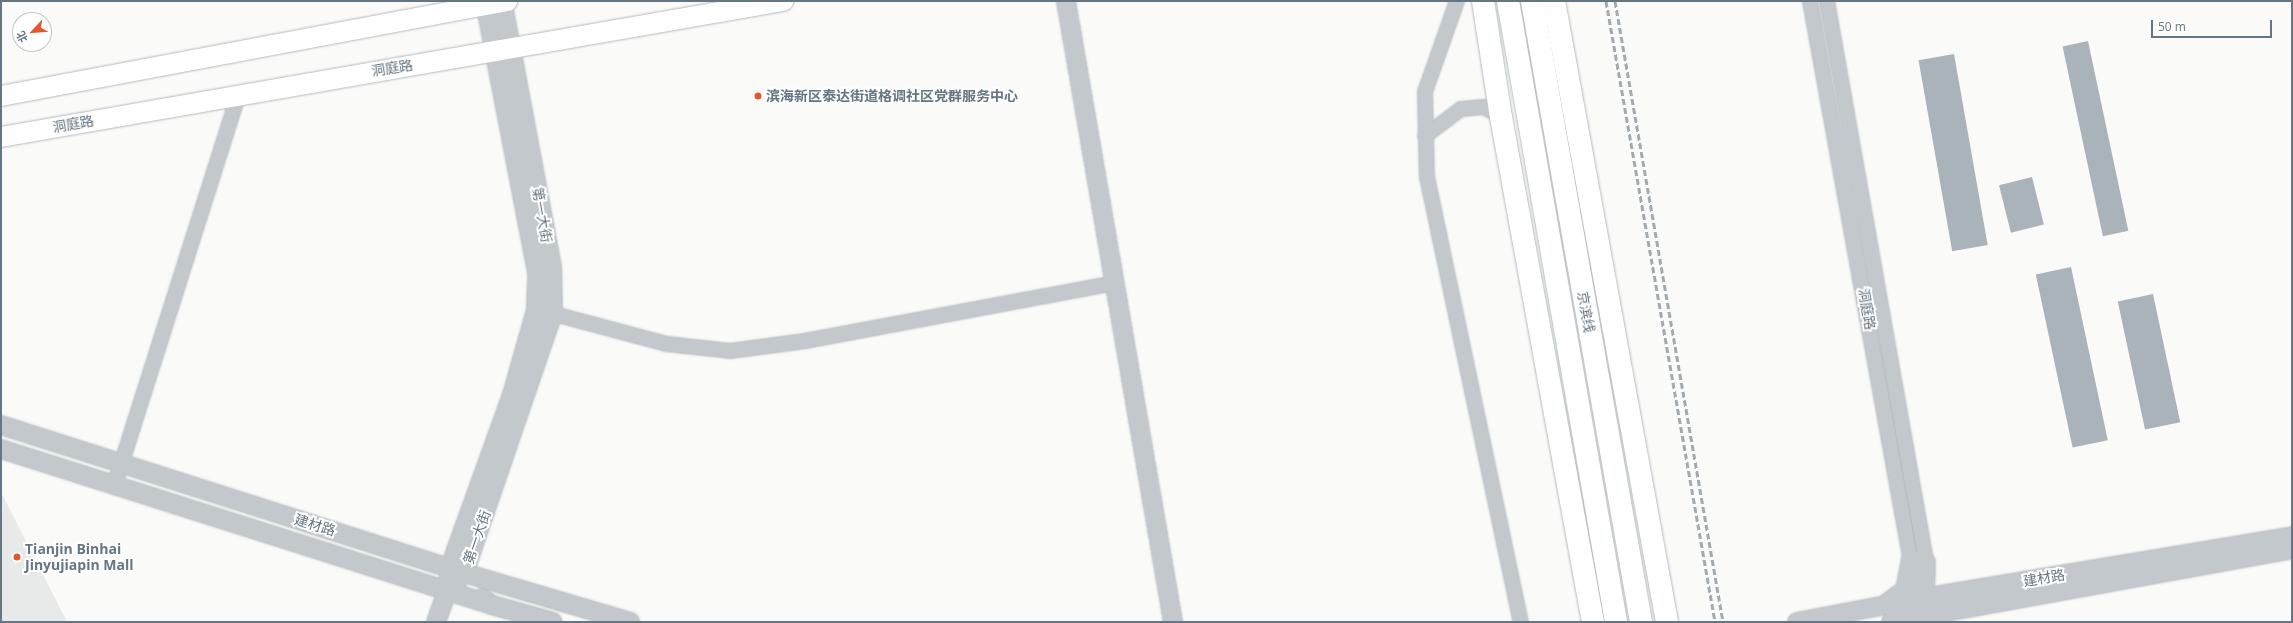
<!DOCTYPE html>
<meta charset="utf-8">
<style>
body{margin:0}
#map{position:relative;width:2293px;height:623px;overflow:hidden;background:#fafaf8;font-family:"Open Sans","Noto Sans SC",sans-serif}
div>[style]{position:absolute}
[style*='--x']{left:calc(var(--x)*1px);top:calc(var(--y)*1px);width:calc(var(--w)*1px);rotate:calc(var(--a)*1deg)}
.built>*{inset:0;background:#e8e9e9}
.building>*{inset:0;background:#aab3b9;transform-origin:0 0}
.roads{filter:drop-shadow(0 0 1px #b3babf) drop-shadow(0 0 1px #b3babf)}
.minor>*{height:14px;margin:-7px;padding:0 7px;transform-origin:7px;border-radius:7px;background:#c3c8cc}
.tertiary>*{height:18px;margin:-9px;padding:0 9px;transform-origin:9px;border-radius:9px;background:#c3c8cc}
.secondary>*{height:20px;margin:-10px;padding:0 10px;transform-origin:10px;border-radius:10px;background:#fff}
.trunk>*{height:22px;margin:-11px;padding:0 11px;transform-origin:11px;border-radius:11px;background:#fff}
.rail>*{height:3px;margin-top:-1.5px;transform-origin:0;background:repeating-linear-gradient(90deg,#a2aab0 0 6px,transparent 0 9px)}
.dots>*{width:11px;height:11px;translate:-50% -50%;box-sizing:border-box;border:2px solid #fff;border-radius:50%}
span{translate:-50% -50%;white-space:nowrap;text-align:center;line-height:1.15;-webkit-text-stroke:4px #fff;paint-order:stroke}
.street-label{font-size:14px;color:#657683}
.poi-label{font-size:14px;color:#657683;font-weight:700}
.left{translate:0 -50%;text-align:left}
.frame{position:absolute;inset:0;border:2px solid #657683;pointer-events:none}
.north{position:absolute;left:12px;top:12px;width:40px;height:40px;box-sizing:border-box;background:#fff;border:1px solid #c1c8cd;border-radius:50%;rotate:244deg;font-size:11px;font-weight:700;line-height:16px;text-align:center;color:#657683}
.north::after{content:'';display:block;margin:auto;width:14px;height:18px;background:#e4572e;clip-path:polygon(50% 0,100% 100%,50% 72%,0 100%)}
.scale{position:absolute;left:2151px;top:20px;width:121px;height:18px;box-sizing:border-box;border:2px solid #657683;border-top:0;padding-left:5px;font-size:12px;line-height:14px;white-space:nowrap;color:#657683;-webkit-text-stroke:3px #fff;paint-order:stroke}
</style>
<div id="map">
<div class="built">
<i style="clip-path:polygon(1px 492px,67px 622px,1px 622px)"></i>
</div>
<div class="building">
<i style="left:2088px;top:41px;width:194px;height:26px;rotate:78deg"></i>
<i style="left:1954px;top:54px;width:194px;height:36px;rotate:80deg"></i>
<i style="left:2032px;top:177px;width:49px;height:34px;rotate:76deg"></i>
<i style="left:2071px;top:267px;width:177px;height:36px;rotate:78deg"></i>
<i style="left:2153px;top:294px;width:131px;height:36px;rotate:78deg"></i>
</div>
<div class="roads">
<div class="minor">
<i style="--x:1457;--y:1;--w:96;--a:109.4"></i>
<i style="--x:1425;--y:92;--w:85;--a:88.7"></i>
<i style="--x:1427;--y:177;--w:455;--a:78.1"></i>
<i style="--x:1810;--y:1;--w:616;--a:79.8"></i>
<i style="--x:1827;--y:1;--w:580;--a:79.97"></i>
<i style="--x:1425;--y:136;--w:45;--a:-36.9"></i>
<i style="--x:1461;--y:109;--w:23;--a:-5"></i>
<i style="--x:1484;--y:107;--w:20;--a:30"></i>
<i style="--x:543;--y:311;--w:128;--a:14.9"></i>
<i style="--x:667;--y:344;--w:63;--a:6.3"></i>
<i style="--x:730;--y:351;--w:76;--a:-7.6"></i>
<i style="--x:805;--y:341;--w:316;--a:-10.6"></i>
<i style="--x:114;--y:487;--w:412;--a:-72.4"></i>
</div>
<div class="tertiary">
<i style="--x:1066;--y:1;--w:630;--a:80.22"></i>
<i style="--x:1;--y:425;--w:486;--a:17.7"></i>
<i style="--x:464;--y:573;--w:173;--a:16.4"></i>
<i style="--x:1;--y:449;--w:515;--a:17.63"></i>
<i style="--x:457;--y:581;--w:11;--a:-49"></i>
<i style="--x:464;--y:573;--w:275;--a:-71.1"></i>
<i style="--x:553;--y:313;--w:46;--a:-91.2"></i>
<i style="--x:552;--y:267;--w:271;--a:-100.6"></i>
<i style="--x:482;--y:598;--w:12;--a:35"></i>
<i style="--x:492;--y:605;--w:63;--a:15.6"></i>
<i style="--x:1887;--y:603;--w:22;--a:-36"></i>
<i style="--x:1905;--y:590;--w:32;--a:-79"></i>
<i style="--x:1917;--y:608;--w:20;--a:-66"></i>
<i style="--x:1925;--y:590;--w:28;--a:-88"></i>
<i style="--x:436;--y:622;--w:32;--a:-70"></i>
<i style="--x:447;--y:592;--w:25;--a:-83"></i>
<i style="--x:450;--y:567;--w:183;--a:-70.2"></i>
<i style="--x:512;--y:395;--w:88;--a:-74.2"></i>
<i style="--x:536;--y:310;--w:38;--a:-88"></i>
<i style="--x:537;--y:272;--w:276;--a:-100.9"></i>
<i style="--x:1797;--y:622;--w:128;--a:-10.8"></i>
<i style="--x:1923;--y:598;--w:374;--a:-9.5"></i>
<i style="--x:1891;--y:622;--w:408;--a:-10.3"></i>
</div>
<div class="secondary">
<i style="--x:1;--y:96;--w:515;--a:-10.63"></i>
<i style="--x:1;--y:137;--w:794;--a:-9.87"></i>
</div>
<div class="trunk">
<i style="--x:1483;--y:1;--w:117;--a:81.2"></i>
<i style="--x:1501;--y:117;--w:513;--a:79.68"></i>
<i style="--x:1508;--y:1;--w:630;--a:80.13"></i>
<i style="--x:1532;--y:1;--w:630;--a:80.04"></i>
<i style="--x:1554;--y:1;--w:631;--a:79.69"></i>
</div>
</div>
<div class="rail">
<i style="--x:1606;--y:1;--w:630;--a:80.04"></i>
<i style="--x:1615;--y:1;--w:630;--a:80.13"></i>
</div>
<div class="dots">
<i style="left:758px;top:96px;background:#e4572e"></i>
<i style="left:17px;top:557px;background:#e4572e"></i>
</div>
<div class="street-label">
<span style="left:392px;top:68px;rotate:-9deg">洞庭路</span>
<span style="left:73px;top:124px;rotate:-10deg">洞庭路</span>
<span style="left:542px;top:215px;rotate:80deg">第一大街</span>
<span style="left:1867px;top:309px;rotate:80deg">洞庭路</span>
<span style="left:1586px;top:312px;rotate:80deg">京滨线</span>
<span style="left:315px;top:525px;rotate:17deg">建材路</span>
<span style="left:477px;top:537px;rotate:-71deg">第一大街</span>
<span style="left:2044px;top:578px;rotate:-10deg">建材路</span>
</div>
<div class="poi-label">
<span class="left" style="left:766px;top:96px">滨海新区泰达街道格调社区党群服务中心</span>
<span class="left" style="left:25px;top:557px">Tianjin Binhai<br>Jinyujiapin Mall</span>
</div>
<div class="frame"></div>
<div class="north">北</div>
<div class="scale">50 m</div>
</div>
